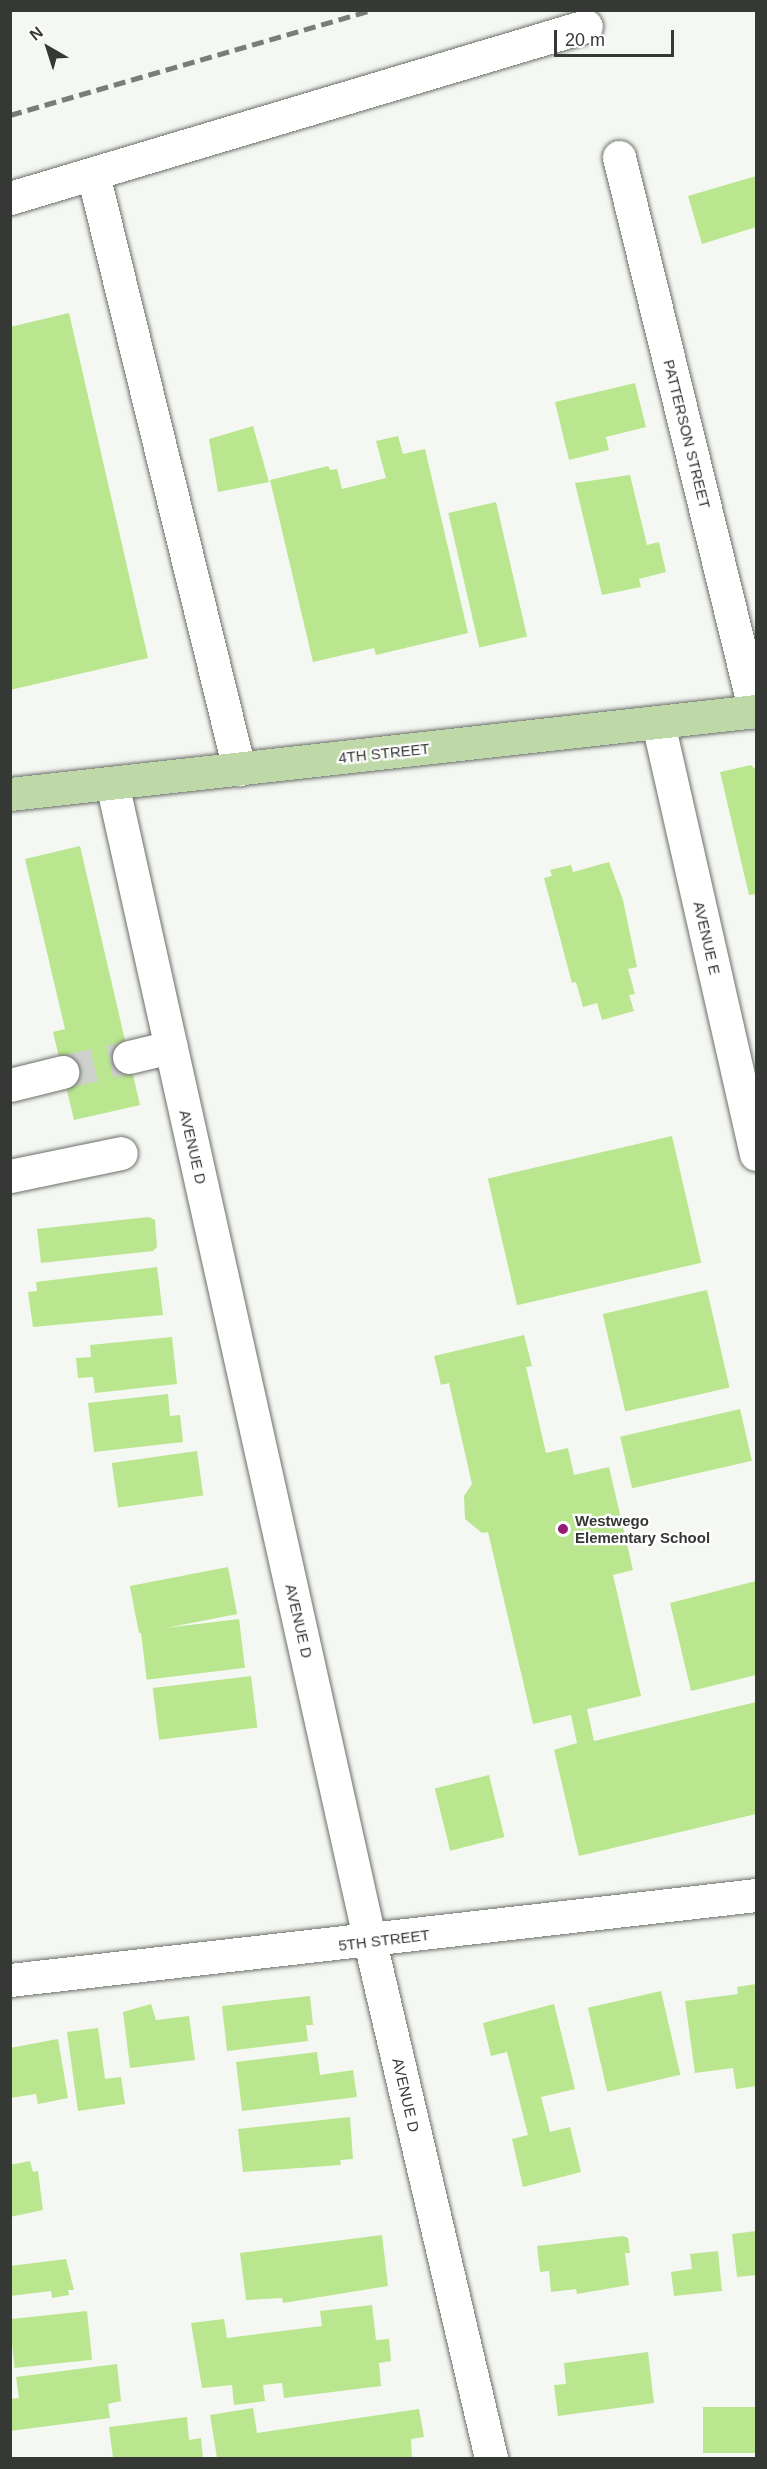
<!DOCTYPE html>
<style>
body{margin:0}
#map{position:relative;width:767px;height:2469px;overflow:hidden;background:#f5f8f2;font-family:Arial,sans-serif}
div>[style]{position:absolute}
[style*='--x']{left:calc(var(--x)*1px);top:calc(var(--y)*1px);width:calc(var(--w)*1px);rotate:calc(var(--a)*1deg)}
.building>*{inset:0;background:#b9e68f;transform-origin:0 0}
.minor-tunnel>*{height:33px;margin-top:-16.5px;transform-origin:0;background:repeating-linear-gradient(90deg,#cfd2cc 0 33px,transparent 0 49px)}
.roads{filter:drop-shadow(0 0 2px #6c706a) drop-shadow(0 0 2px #6c706a)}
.minor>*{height:33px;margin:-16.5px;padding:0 16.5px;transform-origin:16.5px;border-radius:16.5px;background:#fff}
.major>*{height:33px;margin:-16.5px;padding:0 16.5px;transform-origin:16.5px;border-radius:16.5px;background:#bfd8a7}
.rail>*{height:4.5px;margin-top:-2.25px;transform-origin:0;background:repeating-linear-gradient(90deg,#7a7c78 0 12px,transparent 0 18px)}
.dots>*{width:16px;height:16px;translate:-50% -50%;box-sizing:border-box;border:3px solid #fff;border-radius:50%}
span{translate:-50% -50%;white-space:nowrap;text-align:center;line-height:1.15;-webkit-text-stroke:4.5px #fff;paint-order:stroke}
.street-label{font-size:15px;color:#363835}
.poi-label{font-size:15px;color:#363835;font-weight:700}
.left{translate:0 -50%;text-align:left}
.frame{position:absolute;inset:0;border:12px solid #363835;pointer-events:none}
.north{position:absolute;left:18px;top:18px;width:60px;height:60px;-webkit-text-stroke:4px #fff;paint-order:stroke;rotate:321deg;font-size:16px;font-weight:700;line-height:24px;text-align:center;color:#363835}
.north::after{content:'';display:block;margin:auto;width:21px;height:27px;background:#363835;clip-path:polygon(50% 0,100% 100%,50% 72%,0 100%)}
.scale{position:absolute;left:554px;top:30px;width:120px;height:27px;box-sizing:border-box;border:3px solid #363835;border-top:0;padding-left:8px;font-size:18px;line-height:21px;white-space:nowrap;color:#363835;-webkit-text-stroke:4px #fff;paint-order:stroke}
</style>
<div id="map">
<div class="building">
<i style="clip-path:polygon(756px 176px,756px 227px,702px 244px,688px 196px)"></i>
<i style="clip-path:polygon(69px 313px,148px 658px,10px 690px,10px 327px)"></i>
<i style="clip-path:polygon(635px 383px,646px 427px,606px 437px,609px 450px,569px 460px,555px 402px)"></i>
<i style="clip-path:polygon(253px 426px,269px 482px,218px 492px,209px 439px)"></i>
<i style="clip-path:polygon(398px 436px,403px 454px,425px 449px,468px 633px,376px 655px,374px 648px,313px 662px,270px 480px,328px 466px,330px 470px,337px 469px,342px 489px,386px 478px,376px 441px)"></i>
<i style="clip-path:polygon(630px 475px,647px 545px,659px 542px,666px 572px,639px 579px,641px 587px,602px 595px,575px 483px)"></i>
<i style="left:496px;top:502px;width:138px;height:49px;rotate:77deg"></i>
<i style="clip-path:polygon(751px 765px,756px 770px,756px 894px,749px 895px,720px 772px)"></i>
<i style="clip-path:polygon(80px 846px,140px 1105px,74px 1120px,53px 1032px,65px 1029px,25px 859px)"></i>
<i style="clip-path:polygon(609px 862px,623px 900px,637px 967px,628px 969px,635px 994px,629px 995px,634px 1011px,602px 1020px,597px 1003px,583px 1007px,576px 982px,572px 983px,544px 878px,552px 876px,550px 870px,571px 865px,573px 872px)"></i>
<i style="left:672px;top:1136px;width:130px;height:189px;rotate:77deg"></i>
<i style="clip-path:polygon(149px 1217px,155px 1220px,157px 1247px,153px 1251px,41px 1263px,37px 1229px)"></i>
<i style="clip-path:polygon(157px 1267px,163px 1315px,33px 1327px,28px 1292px,37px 1291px,36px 1282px)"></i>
<i style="left:707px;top:1290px;width:100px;height:107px;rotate:77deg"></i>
<i style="clip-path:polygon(524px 1335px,532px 1366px,526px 1367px,546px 1453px,568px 1448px,574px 1475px,609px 1467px,633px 1570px,613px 1575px,641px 1696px,587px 1709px,594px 1741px,756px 1702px,756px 1814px,579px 1856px,554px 1750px,577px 1743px,571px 1715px,533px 1724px,488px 1532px,482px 1533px,465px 1519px,464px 1496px,472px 1484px,449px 1383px,441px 1385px,434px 1356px)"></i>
<i style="clip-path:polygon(172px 1337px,177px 1384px,95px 1393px,93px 1377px,78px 1378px,76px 1358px,91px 1357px,90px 1345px)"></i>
<i style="clip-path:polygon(168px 1394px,170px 1416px,180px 1415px,183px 1442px,94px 1452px,88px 1403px)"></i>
<i style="left:740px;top:1409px;width:53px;height:123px;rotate:77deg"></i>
<i style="left:197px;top:1451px;width:45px;height:86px;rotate:82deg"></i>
<i style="left:228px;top:1567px;width:48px;height:100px;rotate:79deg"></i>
<i style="clip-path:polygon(756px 1581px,756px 1675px,691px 1691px,670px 1603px)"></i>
<i style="left:239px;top:1619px;width:49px;height:99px;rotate:83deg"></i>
<i style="left:251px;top:1676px;width:52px;height:99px;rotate:83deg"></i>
<i style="left:489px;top:1775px;width:64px;height:56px;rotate:76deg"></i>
<i style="clip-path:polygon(756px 1984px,756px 2086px,736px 2089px,733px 2068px,695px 2073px,685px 2001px,738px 1994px,737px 1987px)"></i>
<i style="left:661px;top:1991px;width:86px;height:75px;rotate:77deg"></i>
<i style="clip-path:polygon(310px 1996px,313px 2025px,306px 2025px,308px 2041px,227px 2051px,222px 2006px)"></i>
<i style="clip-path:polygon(151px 2004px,156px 2020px,189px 2016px,195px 2060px,130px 2068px,123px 2012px)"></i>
<i style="clip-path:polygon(554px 2004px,575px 2089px,541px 2097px,550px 2132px,570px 2127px,581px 2172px,523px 2187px,512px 2139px,528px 2135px,507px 2052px,491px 2056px,483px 2023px)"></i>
<i style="clip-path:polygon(98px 2028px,105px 2079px,121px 2077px,125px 2104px,78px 2111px,67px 2032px)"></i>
<i style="clip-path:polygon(58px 2039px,68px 2098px,38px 2104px,36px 2094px,10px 2098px,10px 2048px)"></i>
<i style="clip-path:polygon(317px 2052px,320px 2075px,353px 2070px,357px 2097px,242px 2111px,236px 2062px)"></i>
<i style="clip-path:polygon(350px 2117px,353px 2159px,340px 2160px,341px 2165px,243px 2172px,238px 2129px)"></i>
<i style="clip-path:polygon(30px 2161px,33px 2172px,38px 2171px,43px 2210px,10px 2217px,10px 2165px)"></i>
<i style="clip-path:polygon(756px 2231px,756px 2275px,737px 2277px,732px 2234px)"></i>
<i style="clip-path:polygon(382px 2235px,388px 2286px,283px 2303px,282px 2298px,246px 2300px,240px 2253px)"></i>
<i style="clip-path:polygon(623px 2236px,628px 2238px,630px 2253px,625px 2253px,629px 2285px,577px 2294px,576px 2289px,551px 2292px,549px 2271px,540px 2272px,537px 2246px)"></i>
<i style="clip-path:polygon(718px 2251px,722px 2291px,674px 2296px,671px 2272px,692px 2269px,690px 2254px)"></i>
<i style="clip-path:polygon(66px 2259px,74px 2290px,68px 2290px,69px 2295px,52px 2298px,51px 2291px,10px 2296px,10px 2266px)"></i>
<i style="clip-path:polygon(372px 2305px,376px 2340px,389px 2339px,391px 2361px,379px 2363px,381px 2386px,284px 2398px,282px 2383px,263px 2385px,265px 2401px,234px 2405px,232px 2385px,202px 2388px,191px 2323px,224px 2319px,227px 2338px,322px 2326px,320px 2311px)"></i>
<i style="left:87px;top:2311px;width:49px;height:78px;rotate:84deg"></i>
<i style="clip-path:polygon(648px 2352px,654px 2403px,558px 2416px,554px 2385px,566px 2384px,564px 2363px)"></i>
<i style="clip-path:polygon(117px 2364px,121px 2401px,108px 2404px,110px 2418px,10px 2431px,10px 2399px,19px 2398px,16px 2377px)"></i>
<i style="left:756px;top:2407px;width:46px;height:53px;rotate:90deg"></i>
<i style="clip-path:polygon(253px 2408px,257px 2433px,419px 2409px,424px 2437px,411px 2439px,412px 2458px,217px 2458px,210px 2415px)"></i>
<i style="clip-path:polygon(187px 2417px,189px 2440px,201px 2438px,203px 2458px,113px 2458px,109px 2427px)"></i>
</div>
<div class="minor-tunnel">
<i style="--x:62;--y:1072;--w:69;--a:-12.6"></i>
</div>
<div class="roads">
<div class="minor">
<i style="--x:619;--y:157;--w:571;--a:76.23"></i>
<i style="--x:93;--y:174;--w:613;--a:76.21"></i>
<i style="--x:10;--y:198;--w:601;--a:-16.63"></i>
<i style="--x:658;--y:723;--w:442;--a:77.2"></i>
<i style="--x:112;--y:783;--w:1187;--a:77.45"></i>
<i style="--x:370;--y:1942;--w:530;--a:76.8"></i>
<i style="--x:129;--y:1057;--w:43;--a:-13.4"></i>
<i style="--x:10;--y:1085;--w:54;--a:-14"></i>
<i style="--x:10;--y:1176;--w:113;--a:-11.7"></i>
<i style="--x:10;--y:1980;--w:751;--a:-6.5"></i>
</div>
<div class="major">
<i style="--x:10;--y:794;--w:751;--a:-6.35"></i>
</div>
</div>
<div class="rail">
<i style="--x:10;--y:115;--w:377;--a:-16.2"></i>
</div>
<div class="dots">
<i style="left:563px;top:1529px;background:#951b76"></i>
</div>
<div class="street-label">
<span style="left:687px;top:434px;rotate:76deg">PATTERSON STREET</span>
<span style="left:384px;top:753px;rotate:-6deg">4TH STREET</span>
<span style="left:707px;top:938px;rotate:77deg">AVENUE E</span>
<span style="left:193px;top:1147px;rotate:77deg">AVENUE D</span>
<span style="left:299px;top:1621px;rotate:77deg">AVENUE D</span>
<span style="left:384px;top:1940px;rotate:-7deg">5TH STREET</span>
<span style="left:406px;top:2095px;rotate:77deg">AVENUE D</span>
</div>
<div class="poi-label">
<span class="left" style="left:575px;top:1529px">Westwego<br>Elementary School</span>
</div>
<div class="frame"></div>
<div class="north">N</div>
<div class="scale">20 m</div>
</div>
